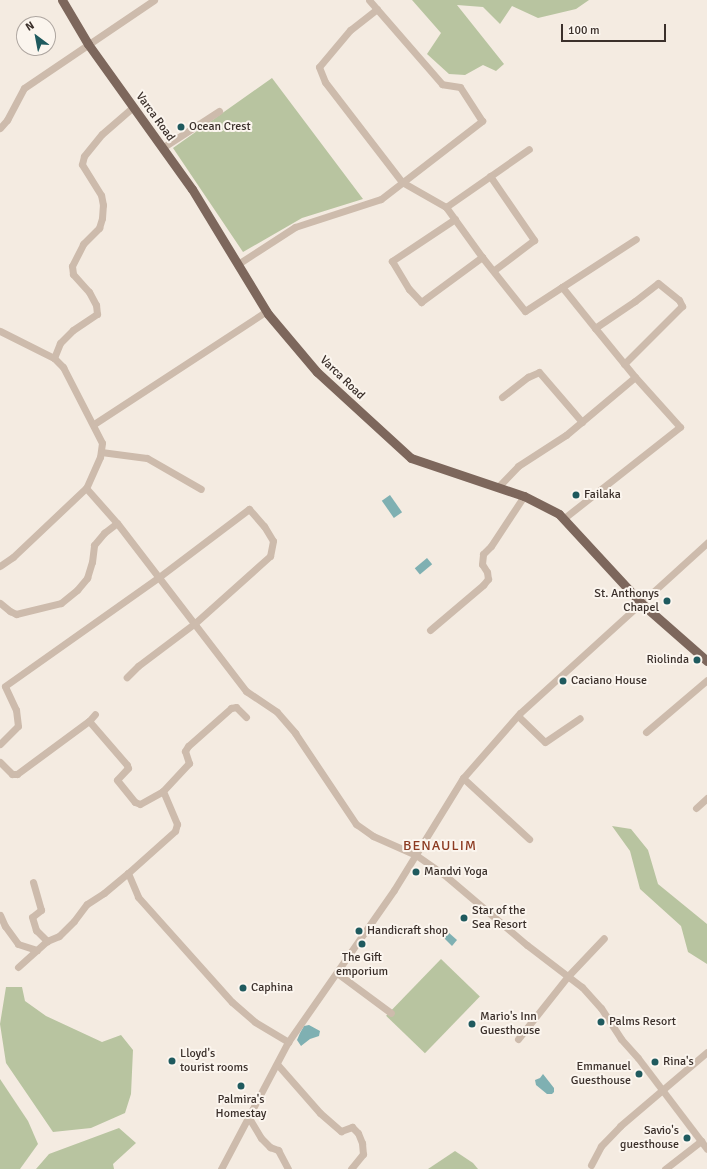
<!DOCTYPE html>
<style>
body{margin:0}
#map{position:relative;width:707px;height:1169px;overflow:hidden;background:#f4ebe1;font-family:Signika,sans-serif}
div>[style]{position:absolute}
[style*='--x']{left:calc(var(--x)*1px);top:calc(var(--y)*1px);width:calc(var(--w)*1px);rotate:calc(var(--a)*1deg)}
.green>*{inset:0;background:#b8c4a0;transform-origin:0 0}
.water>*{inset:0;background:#7fb0b2;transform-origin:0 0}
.minor>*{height:7px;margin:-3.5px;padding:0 3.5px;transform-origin:3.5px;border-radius:3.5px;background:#cdbbac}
.major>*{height:9px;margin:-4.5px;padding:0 4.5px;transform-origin:4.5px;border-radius:4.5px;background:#7d675c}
.dots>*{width:11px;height:11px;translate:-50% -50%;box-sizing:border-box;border:2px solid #fbf5ee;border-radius:50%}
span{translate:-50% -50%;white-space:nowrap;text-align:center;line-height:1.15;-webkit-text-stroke:4px #fbf5ee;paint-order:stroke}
.street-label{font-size:12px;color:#3b302b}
.poi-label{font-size:12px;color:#3b302b}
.left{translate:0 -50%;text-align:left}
.right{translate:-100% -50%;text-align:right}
.quarter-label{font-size:14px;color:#8c3b22;letter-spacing:1px}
.north{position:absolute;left:16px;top:16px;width:40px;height:40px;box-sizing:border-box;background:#fbf5ee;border:1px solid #aea6a0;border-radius:50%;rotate:328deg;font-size:11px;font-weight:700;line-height:16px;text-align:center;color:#3b302b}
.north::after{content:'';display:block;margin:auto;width:14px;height:18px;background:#1f5a5e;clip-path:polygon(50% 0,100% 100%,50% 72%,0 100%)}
.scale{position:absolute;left:561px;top:24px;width:105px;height:18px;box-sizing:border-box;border:2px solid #3b302b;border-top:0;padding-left:5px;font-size:12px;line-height:14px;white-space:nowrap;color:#3b302b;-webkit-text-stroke:3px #fbf5ee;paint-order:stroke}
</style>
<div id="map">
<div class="green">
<i style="clip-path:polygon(412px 0,589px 0,576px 9px,538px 18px,512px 6px,500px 24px,483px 7px,457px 5px,504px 64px,496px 71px,483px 65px,465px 75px,449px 74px,427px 54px,441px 33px)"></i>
<i style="clip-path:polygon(272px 78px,363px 199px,302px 218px,243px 252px,173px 148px)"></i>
<i style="clip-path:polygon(612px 826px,631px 829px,648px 850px,658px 884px,707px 924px,707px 964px,688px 952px,681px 926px,640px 889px,630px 851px)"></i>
<i style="left:441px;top:959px;width:54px;height:79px;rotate:44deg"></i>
<i style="clip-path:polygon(6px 987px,22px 987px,25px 1001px,46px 1016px,102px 1042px,121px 1035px,133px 1050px,131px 1094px,125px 1113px,91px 1128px,53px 1132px,6px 1063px,0 1024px)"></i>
<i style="clip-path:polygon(0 1079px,28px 1121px,38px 1144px,20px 1169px,0 1169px)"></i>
<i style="clip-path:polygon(119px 1128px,136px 1143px,113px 1164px,114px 1169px,36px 1169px,49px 1154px)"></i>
<i style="clip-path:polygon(455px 1151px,473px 1163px,478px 1169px,428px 1169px)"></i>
</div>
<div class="water">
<i style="left:390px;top:495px;width:21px;height:10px;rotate:55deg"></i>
<i style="left:427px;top:558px;width:8px;height:16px;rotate:50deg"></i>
<i style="clip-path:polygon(448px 932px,457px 940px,452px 946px,443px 937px)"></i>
<i style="clip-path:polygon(309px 1025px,320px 1031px,319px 1036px,310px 1039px,301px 1046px,297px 1040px,300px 1033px,304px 1026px)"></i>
<i style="clip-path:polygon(543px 1074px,554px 1088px,554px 1092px,552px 1094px,547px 1094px,536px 1085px,535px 1080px,540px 1078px)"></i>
</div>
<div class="minor">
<i style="--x:377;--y:9;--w:34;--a:142"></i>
<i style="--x:350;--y:30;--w:48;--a:130"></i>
<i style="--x:319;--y:67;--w:16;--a:68"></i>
<i style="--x:325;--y:82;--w:126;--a:52.4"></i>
<i style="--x:402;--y:182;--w:51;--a:29.6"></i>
<i style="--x:0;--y:128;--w:11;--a:-49"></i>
<i style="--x:7;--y:120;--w:36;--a:-62"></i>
<i style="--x:24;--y:88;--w:157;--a:-34.1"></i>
<i style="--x:162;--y:148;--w:68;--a:-33"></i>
<i style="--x:490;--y:176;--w:78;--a:55.5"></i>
<i style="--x:534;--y:240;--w:51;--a:142.9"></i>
<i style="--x:455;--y:219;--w:76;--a:146.3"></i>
<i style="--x:392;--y:261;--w:33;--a:59"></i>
<i style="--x:409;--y:289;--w:18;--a:47"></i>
<i style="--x:421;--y:302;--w:76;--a:-36.4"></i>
<i style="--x:482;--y:257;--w:62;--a:-125.8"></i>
<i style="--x:446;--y:207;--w:101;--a:-34.9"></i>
<i style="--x:482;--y:257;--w:69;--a:51.5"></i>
<i style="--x:525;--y:311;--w:44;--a:-33"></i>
<i style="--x:562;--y:287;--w:53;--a:51.2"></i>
<i style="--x:595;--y:328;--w:48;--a:-34"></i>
<i style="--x:635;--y:301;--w:29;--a:-38"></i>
<i style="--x:658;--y:283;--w:27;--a:39"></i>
<i style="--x:679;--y:300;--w:7;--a:63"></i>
<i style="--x:682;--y:306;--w:82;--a:135"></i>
<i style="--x:238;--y:264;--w:68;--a:-33"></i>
<i style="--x:295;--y:227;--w:90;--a:-18"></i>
<i style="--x:381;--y:199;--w:128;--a:-37.7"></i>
<i style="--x:482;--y:121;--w:40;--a:-122.9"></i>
<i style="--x:460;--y:87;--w:18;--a:-171"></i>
<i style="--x:442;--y:84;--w:111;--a:-131"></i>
<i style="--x:562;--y:287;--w:88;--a:-33"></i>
<i style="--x:0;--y:331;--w:60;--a:26.6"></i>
<i style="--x:54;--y:358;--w:13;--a:45"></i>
<i style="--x:63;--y:367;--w:85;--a:62.8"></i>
<i style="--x:102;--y:443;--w:14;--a:98"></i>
<i style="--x:100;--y:457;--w:34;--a:114"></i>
<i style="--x:86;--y:488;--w:47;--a:48.5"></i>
<i style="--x:117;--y:523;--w:212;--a:52.5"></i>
<i style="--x:246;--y:691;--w:37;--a:34"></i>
<i style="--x:277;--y:712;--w:28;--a:49"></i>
<i style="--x:295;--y:733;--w:110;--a:56.2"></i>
<i style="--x:356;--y:824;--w:21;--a:35"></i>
<i style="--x:373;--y:836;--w:47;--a:23.8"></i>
<i style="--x:416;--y:855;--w:38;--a:35"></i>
<i style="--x:447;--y:877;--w:105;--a:40.4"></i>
<i style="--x:527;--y:945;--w:69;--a:37.4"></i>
<i style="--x:582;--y:987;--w:28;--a:48"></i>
<i style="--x:601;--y:1008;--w:37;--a:57"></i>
<i style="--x:621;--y:1039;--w:25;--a:48"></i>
<i style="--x:638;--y:1058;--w:114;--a:52.8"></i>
<i style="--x:54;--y:358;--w:16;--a:-68"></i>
<i style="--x:60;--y:343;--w:18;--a:-45"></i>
<i style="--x:73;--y:330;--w:29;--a:-34"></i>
<i style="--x:97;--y:314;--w:9;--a:-96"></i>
<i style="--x:96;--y:305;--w:15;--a:-118"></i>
<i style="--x:89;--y:292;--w:24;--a:-132"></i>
<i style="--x:73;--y:274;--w:8;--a:-97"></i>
<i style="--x:72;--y:266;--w:25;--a:-63"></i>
<i style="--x:83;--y:244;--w:23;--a:-45"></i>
<i style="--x:99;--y:228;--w:10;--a:-73"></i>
<i style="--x:102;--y:218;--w:13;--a:-86"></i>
<i style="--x:103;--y:205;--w:10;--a:-101"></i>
<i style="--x:101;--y:195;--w:36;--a:-122"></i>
<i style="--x:82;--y:164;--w:8;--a:-76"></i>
<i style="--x:84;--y:156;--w:28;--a:-51"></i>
<i style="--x:102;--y:134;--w:41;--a:-41.1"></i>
<i style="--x:502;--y:397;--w:33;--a:-38"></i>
<i style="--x:528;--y:377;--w:12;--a:-24"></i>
<i style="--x:539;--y:372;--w:66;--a:49.3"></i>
<i style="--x:94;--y:424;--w:207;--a:-33.2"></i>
<i style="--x:101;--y:452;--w:46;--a:7.4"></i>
<i style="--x:147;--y:458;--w:62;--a:29.9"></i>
<i style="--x:498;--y:487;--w:29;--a:-46"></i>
<i style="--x:518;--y:466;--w:57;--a:-32.9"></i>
<i style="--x:566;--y:435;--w:90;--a:-40"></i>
<i style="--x:635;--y:377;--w:63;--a:-129.2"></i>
<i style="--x:563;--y:519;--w:149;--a:-38.2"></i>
<i style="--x:680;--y:427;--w:67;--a:-132"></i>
<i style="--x:0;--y:566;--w:16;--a:-35"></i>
<i style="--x:13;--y:557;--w:100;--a:-43.4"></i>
<i style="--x:0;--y:603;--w:13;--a:39"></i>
<i style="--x:10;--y:611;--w:7;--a:27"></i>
<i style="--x:16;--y:614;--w:46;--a:-13.7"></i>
<i style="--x:61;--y:603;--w:21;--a:-39"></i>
<i style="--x:77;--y:590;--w:16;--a:-50"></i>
<i style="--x:87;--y:578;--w:17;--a:-73"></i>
<i style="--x:92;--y:562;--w:17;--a:-83"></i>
<i style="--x:94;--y:545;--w:16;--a:-50"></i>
<i style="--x:104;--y:533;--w:16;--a:-38"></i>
<i style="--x:430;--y:630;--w:70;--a:-40.3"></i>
<i style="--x:483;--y:585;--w:8;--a:-50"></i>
<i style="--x:488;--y:579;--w:7;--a:-98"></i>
<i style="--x:487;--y:572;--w:9;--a:-122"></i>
<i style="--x:482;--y:564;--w:10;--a:-84"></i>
<i style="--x:483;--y:554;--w:11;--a:-45"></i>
<i style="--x:491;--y:546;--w:60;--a:-56.6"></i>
<i style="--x:518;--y:716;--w:37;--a:44"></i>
<i style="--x:545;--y:742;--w:42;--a:-34.4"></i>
<i style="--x:246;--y:717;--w:14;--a:-135"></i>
<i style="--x:236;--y:707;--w:5;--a:169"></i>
<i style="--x:231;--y:708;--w:57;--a:138.5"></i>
<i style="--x:188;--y:746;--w:6;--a:121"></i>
<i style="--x:185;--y:751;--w:13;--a:72"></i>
<i style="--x:189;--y:763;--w:38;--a:133"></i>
<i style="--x:163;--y:791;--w:36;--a:67"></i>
<i style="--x:177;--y:824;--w:7;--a:106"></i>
<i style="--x:175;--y:831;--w:63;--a:138.2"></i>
<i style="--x:128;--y:873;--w:26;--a:67"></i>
<i style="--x:138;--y:897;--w:141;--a:48.2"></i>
<i style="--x:232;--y:1002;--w:30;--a:41"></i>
<i style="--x:255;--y:1022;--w:39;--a:31"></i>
<i style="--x:89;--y:721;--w:58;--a:49.2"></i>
<i style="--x:127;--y:765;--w:3;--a:72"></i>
<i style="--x:128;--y:768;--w:16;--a:133"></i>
<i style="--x:117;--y:780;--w:28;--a:51"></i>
<i style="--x:135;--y:802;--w:5;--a:22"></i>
<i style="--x:140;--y:804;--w:26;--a:-29"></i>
<i style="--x:646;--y:732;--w:80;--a:-40.4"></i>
<i style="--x:0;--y:744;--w:25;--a:-45"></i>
<i style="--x:18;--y:726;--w:16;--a:-97"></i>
<i style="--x:16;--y:710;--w:26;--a:-115"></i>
<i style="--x:5;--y:686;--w:189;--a:-35.3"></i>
<i style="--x:159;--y:577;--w:113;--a:-37.1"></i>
<i style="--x:249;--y:509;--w:23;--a:49"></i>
<i style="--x:264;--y:526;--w:17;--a:59"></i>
<i style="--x:273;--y:541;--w:15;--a:101"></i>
<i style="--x:270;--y:556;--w:101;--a:138.2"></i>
<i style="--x:195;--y:623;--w:71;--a:143"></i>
<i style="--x:138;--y:666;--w:16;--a:135"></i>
<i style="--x:0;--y:762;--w:17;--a:45"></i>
<i style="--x:12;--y:774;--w:5;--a:0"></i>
<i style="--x:17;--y:774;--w:89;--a:-36.4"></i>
<i style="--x:89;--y:721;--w:9;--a:-49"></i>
<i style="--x:463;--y:778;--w:90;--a:42.7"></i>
<i style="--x:696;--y:808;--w:15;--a:-42"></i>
<i style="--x:33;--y:882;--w:29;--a:74"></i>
<i style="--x:41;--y:910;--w:11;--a:142"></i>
<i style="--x:32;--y:917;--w:14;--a:73"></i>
<i style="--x:36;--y:930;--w:16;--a:45"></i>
<i style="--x:0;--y:915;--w:12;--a:66"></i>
<i style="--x:5;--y:926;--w:22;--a:54"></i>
<i style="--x:18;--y:944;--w:20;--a:18"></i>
<i style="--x:18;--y:967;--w:39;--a:-42"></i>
<i style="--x:47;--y:941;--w:13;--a:-23"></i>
<i style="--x:59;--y:936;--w:21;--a:-45"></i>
<i style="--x:74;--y:921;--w:21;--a:-53"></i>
<i style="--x:87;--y:904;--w:20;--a:-33"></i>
<i style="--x:104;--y:893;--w:31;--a:-40"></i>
<i style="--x:337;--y:973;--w:67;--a:36.5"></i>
<i style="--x:518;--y:1039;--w:80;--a:-51.6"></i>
<i style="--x:568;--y:976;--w:52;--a:-46.5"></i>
<i style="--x:277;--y:1064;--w:65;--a:48.7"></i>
<i style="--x:320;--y:1113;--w:28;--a:41"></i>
<i style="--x:341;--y:1131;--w:12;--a:-20"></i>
<i style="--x:352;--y:1127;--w:8;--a:45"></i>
<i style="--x:358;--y:1133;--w:11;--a:68"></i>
<i style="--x:362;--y:1143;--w:11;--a:85"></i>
<i style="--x:363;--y:1154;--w:19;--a:129"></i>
<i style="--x:249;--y:1118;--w:23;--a:59"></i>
<i style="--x:261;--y:1138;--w:13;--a:45"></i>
<i style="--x:270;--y:1147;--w:9;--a:21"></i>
<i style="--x:278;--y:1150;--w:21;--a:62"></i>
<i style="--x:591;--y:1165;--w:21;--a:-62"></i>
<i style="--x:601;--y:1146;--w:28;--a:-46"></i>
<i style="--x:620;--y:1126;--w:114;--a:-40.4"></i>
<i style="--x:221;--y:1169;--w:144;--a:-62.2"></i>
<i style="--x:288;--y:1042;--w:185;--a:-55.1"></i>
<i style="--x:394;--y:890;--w:132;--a:-58.4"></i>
<i style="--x:463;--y:778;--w:86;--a:-48.8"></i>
<i style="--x:520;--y:713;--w:253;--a:-42.3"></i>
<i style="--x:665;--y:1169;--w:46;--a:-37.9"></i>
</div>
<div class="major">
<i style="--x:62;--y:0;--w:51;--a:59.4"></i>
<i style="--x:88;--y:44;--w:178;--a:54.4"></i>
<i style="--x:192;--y:189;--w:146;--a:58.7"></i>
<i style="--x:268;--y:314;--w:76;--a:49.8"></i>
<i style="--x:317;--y:372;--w:127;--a:42.5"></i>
<i style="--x:411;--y:458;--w:119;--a:18.6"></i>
<i style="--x:524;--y:496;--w:39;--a:27"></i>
<i style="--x:559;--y:514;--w:121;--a:47.3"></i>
<i style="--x:641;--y:603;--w:88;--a:41.3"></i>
</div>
<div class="dots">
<i style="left:181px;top:127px;background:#1f5a5e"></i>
<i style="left:576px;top:495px;background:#1f5a5e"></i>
<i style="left:667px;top:601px;background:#1f5a5e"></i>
<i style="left:697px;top:660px;background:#1f5a5e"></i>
<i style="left:563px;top:681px;background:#1f5a5e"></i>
<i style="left:416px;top:872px;background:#1f5a5e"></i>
<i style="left:464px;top:918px;background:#1f5a5e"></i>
<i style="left:359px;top:931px;background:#1f5a5e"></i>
<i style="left:362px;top:944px;background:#1f5a5e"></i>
<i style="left:243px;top:988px;background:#1f5a5e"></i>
<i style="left:601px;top:1022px;background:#1f5a5e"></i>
<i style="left:472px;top:1024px;background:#1f5a5e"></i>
<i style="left:172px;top:1061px;background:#1f5a5e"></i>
<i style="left:655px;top:1062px;background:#1f5a5e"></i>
<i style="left:639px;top:1074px;background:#1f5a5e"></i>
<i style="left:241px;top:1086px;background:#1f5a5e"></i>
<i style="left:687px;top:1138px;background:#1f5a5e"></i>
</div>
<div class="street-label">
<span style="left:155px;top:117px;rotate:54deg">Varca Road</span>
<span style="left:342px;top:378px;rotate:44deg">Varca Road</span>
</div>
<div class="poi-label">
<span class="left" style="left:189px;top:127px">Ocean Crest</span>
<span class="left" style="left:584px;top:495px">Failaka</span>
<span class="right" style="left:659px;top:601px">St. Anthonys<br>Chapel</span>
<span class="right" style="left:689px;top:660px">Riolinda</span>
<span class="left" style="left:571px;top:681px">Caciano House</span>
<span class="left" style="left:424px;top:872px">Mandvi Yoga</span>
<span class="left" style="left:472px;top:918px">Star of the<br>Sea Resort</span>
<span class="left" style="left:367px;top:931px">Handicraft shop</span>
<span style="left:362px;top:965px">The Gift<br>emporium</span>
<span class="left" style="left:251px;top:988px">Caphina</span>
<span class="left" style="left:480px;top:1024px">Mario's Inn<br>Guesthouse</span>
<span class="left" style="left:609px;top:1022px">Palms Resort</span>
<span class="left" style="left:180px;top:1061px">Lloyd's<br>tourist rooms</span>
<span class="left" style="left:663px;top:1062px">Rina's</span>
<span class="right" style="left:631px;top:1074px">Emmanuel<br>Guesthouse</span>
<span style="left:241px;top:1107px">Palmira's<br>Homestay</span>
<span class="right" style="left:679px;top:1138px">Savio's<br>guesthouse</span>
</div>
<div class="quarter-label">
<span style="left:440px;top:846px">BENAULIM</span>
</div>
<div class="north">N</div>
<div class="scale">100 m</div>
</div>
